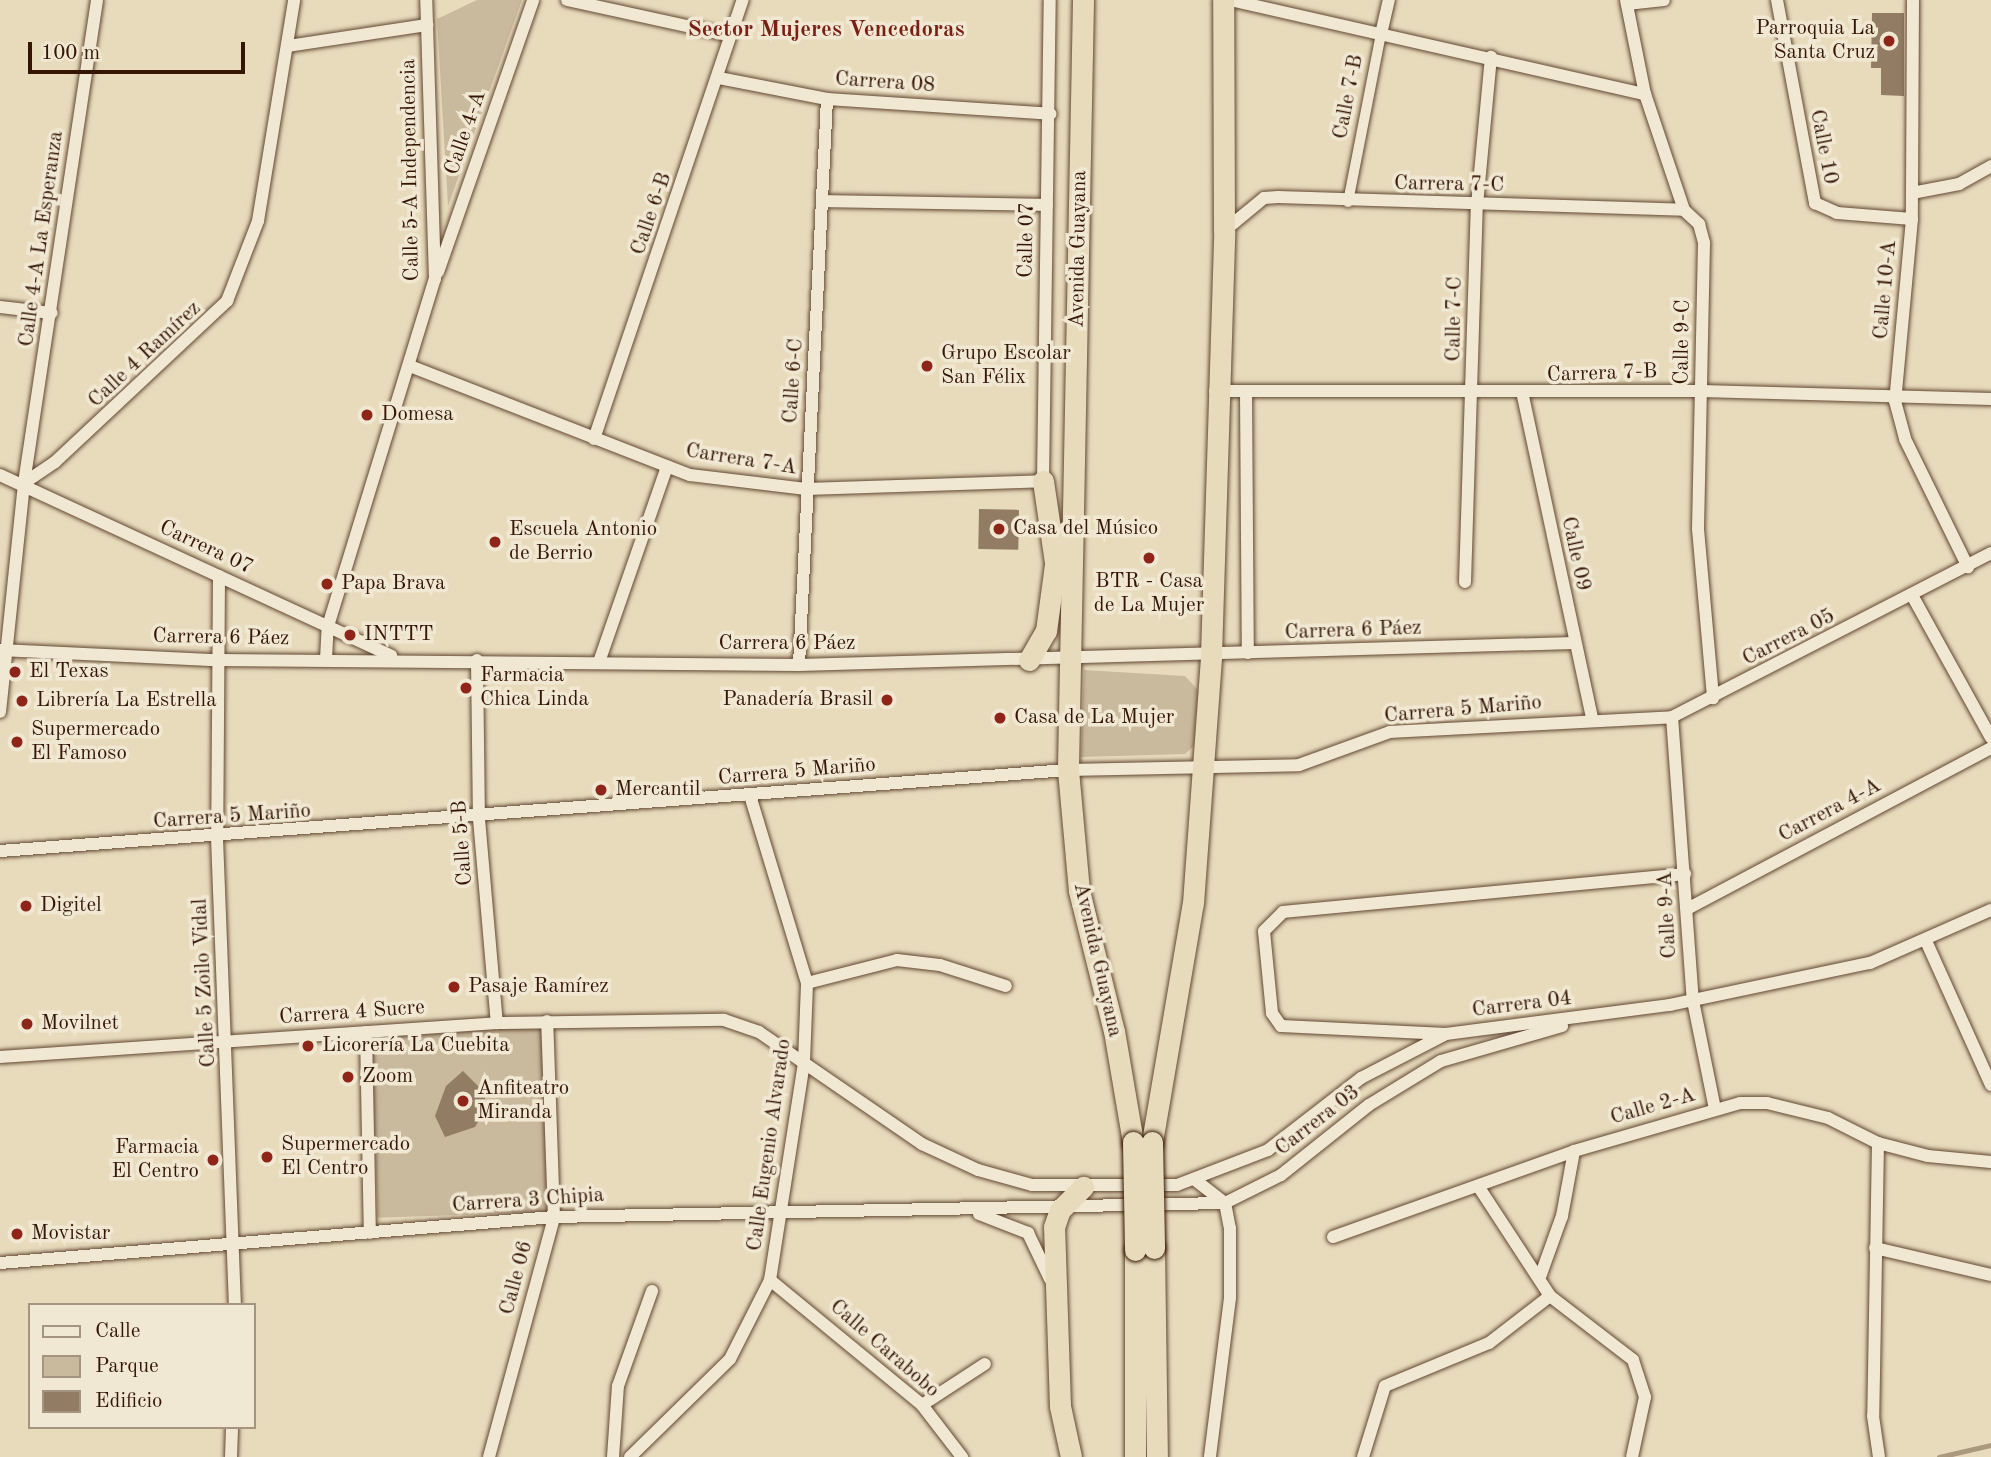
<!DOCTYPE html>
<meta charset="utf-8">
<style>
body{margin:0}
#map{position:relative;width:1991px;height:1457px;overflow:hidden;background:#e8dbbc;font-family:"Old Standard TT",serif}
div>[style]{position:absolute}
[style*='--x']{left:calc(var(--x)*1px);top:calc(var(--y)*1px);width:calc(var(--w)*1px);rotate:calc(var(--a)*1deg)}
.green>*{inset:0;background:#caba9d;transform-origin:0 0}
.stream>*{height:4.5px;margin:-2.25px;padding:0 2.25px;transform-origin:2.25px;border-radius:2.25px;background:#ab987d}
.building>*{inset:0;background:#927c64;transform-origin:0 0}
.roads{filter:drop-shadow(0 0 2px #624732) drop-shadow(0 0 2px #624732)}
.pedestrian>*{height:10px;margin:-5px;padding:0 5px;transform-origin:5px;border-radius:5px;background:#f0e8d3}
.minor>*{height:12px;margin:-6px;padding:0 6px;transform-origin:6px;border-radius:6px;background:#f0e8d3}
.trunk>*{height:21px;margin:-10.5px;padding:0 10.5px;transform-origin:10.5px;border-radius:10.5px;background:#e8dbbc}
.bridges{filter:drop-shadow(0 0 2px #351604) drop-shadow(0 0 2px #351604)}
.trunk-bridge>*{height:21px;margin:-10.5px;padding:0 10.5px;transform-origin:10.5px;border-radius:10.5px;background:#e8dbbc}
.dots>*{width:19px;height:19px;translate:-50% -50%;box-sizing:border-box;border:4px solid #f0e8d3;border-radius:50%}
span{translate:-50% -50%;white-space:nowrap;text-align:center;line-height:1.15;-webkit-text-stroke:7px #f0e8d3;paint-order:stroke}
.poi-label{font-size:21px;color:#351604}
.right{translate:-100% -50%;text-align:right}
.left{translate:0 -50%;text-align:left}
.street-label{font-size:21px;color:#351604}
.neighbourhood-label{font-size:23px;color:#7a1f14;font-weight:700}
.legend{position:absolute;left:28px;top:1303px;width:228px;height:126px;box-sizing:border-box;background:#f0e8d3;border:2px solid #a59480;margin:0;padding:9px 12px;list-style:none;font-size:21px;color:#351604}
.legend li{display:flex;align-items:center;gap:14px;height:35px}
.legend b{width:35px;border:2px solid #a59480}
.scale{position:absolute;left:28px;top:42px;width:217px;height:32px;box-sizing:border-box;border:4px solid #351604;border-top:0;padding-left:9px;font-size:21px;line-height:24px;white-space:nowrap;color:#351604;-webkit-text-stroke:5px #f0e8d3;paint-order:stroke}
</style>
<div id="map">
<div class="green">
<i style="clip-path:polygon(477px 0,522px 0,448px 206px,437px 19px)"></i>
<i style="clip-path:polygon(1084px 670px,1185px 676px,1199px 691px,1196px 744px,1185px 754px,1081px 757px)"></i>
<i style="left:542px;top:1027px;width:185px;height:171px;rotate:88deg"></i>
</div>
<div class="stream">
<i style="--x:1939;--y:1457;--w:53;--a:-13"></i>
</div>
<div class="building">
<i style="clip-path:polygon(1872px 13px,1904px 13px,1904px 96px,1881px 95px,1881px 68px,1871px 68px)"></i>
<i style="left:979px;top:509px;width:40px;height:40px;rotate:1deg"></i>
<i style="clip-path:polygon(463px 1071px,485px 1093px,485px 1110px,475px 1127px,445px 1137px,435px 1116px,446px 1086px)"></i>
</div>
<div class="roads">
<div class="pedestrian">
<i style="--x:1348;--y:202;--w:171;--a:-78.9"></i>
</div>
<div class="minor">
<i style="--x:567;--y:0;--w:165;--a:12.3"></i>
<i style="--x:1230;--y:0;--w:426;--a:12.8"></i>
<i style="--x:1626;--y:0;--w:96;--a:78.6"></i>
<i style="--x:1645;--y:94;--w:122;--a:71.4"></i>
<i style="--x:1684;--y:210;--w:21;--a:43"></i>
<i style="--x:1699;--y:224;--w:20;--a:75"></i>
<i style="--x:1704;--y:243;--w:286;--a:91.2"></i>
<i style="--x:1698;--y:529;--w:170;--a:84.9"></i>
<i style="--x:1777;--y:0;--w:207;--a:79.4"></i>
<i style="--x:1815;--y:203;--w:24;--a:24"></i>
<i style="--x:1837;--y:213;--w:75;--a:4.6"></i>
<i style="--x:1913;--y:0;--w:219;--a:90.3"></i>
<i style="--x:1912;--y:219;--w:183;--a:95.3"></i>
<i style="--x:1895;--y:401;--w:39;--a:75"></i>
<i style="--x:1905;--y:439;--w:143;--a:63.8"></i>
<i style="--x:1627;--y:4;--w:37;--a:-6"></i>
<i style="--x:1381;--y:34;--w:35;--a:-77"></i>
<i style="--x:288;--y:46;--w:141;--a:-8.6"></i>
<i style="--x:719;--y:78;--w:110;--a:11"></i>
<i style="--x:827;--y:99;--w:224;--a:3.8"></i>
<i style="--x:1912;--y:193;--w:48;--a:-10.8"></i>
<i style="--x:1959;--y:184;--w:37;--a:-29"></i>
<i style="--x:825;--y:201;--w:222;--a:1"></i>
<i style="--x:1224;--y:231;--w:52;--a:-39.5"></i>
<i style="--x:1264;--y:198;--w:14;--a:-4"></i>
<i style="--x:1278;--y:197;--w:406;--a:1.8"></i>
<i style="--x:438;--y:272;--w:288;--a:-70.7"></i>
<i style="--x:0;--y:307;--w:52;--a:6.6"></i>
<i style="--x:410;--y:366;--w:300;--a:21.3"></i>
<i style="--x:690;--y:475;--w:117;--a:6.9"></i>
<i style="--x:806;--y:489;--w:237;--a:-1.9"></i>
<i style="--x:1043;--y:481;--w:481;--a:-89.2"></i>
<i style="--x:1215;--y:391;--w:486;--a:0"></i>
<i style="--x:1701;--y:391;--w:290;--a:1.6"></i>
<i style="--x:1246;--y:392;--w:261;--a:89.6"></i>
<i style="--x:1523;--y:396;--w:330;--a:77.9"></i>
<i style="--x:594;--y:439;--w:464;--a:-71.3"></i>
<i style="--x:0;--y:475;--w:431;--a:24.8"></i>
<i style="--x:24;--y:483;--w:37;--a:-34"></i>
<i style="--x:55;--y:462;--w:236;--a:-43.1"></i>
<i style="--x:227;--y:301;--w:86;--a:-68.8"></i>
<i style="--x:258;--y:221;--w:224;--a:-80.7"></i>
<i style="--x:219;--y:576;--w:262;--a:90.4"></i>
<i style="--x:217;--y:838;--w:467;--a:87.8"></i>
<i style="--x:1465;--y:582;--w:377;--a:-88.2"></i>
<i style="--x:1477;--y:205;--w:149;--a:-84.6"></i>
<i style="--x:1913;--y:597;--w:161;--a:61"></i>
<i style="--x:0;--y:650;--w:216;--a:2.7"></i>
<i style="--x:216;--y:660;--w:583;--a:0.49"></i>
<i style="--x:799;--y:665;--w:775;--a:-1.63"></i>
<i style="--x:326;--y:659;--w:33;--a:-87"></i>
<i style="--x:328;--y:626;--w:363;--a:-72.9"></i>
<i style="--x:435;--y:279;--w:279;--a:-91.8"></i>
<i style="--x:477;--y:660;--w:159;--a:89.3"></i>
<i style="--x:479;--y:819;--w:205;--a:85"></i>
<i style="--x:599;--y:662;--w:207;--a:-70.8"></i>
<i style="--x:799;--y:665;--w:567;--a:-87.17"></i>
<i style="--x:0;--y:712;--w:230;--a:-84"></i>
<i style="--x:24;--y:483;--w:488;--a:-81.4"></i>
<i style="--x:1672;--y:717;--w:285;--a:85.8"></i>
<i style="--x:1693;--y:1001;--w:110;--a:78.5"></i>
<i style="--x:0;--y:851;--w:1071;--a:-4.34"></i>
<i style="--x:1068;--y:770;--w:231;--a:-1.2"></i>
<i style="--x:1299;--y:765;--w:97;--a:-19.9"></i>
<i style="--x:1390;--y:732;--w:282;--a:-3"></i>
<i style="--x:1672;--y:717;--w:359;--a:-27.2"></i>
<i style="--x:1687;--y:909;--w:344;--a:-27.9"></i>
<i style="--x:1926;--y:941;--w:158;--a:65.7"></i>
<i style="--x:807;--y:983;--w:93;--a:-14.3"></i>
<i style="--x:897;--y:960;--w:43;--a:6.6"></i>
<i style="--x:940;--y:965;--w:69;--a:17.7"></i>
<i style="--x:366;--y:1032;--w:201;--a:88.9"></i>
<i style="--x:1446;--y:1034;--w:165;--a:-177.2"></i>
<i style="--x:1281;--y:1026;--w:16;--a:-125"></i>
<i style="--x:1272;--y:1013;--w:82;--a:-95.6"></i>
<i style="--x:1264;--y:931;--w:27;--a:-45"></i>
<i style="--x:1283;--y:912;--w:404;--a:-5.4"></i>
<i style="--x:0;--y:1057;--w:498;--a:-3.9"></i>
<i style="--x:497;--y:1023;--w:227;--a:-0.8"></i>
<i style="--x:724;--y:1020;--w:37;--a:19"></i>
<i style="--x:759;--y:1032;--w:198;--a:34.5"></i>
<i style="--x:922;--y:1144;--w:62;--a:24.9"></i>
<i style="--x:978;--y:1170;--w:56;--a:15.5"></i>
<i style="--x:1032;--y:1185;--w:145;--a:0"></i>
<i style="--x:1177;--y:1185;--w:97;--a:-21"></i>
<i style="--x:1268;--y:1150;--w:118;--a:-37.7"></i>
<i style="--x:1361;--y:1078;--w:96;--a:-27.4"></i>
<i style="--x:1446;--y:1034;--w:226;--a:-7.4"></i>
<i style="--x:1670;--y:1005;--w:204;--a:-11.9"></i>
<i style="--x:1870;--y:963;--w:132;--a:-23.7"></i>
<i style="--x:1878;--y:1143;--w:273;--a:91"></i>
<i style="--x:1873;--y:1416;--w:41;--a:81.7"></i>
<i style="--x:1194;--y:1179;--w:39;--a:38"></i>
<i style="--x:1225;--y:1203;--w:25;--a:79"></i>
<i style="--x:1230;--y:1228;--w:70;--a:90"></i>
<i style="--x:1230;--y:1298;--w:160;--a:97.2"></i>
<i style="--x:1480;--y:1189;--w:128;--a:56.8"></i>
<i style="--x:1550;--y:1296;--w:105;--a:37.6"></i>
<i style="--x:1633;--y:1360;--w:39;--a:72"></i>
<i style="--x:1645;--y:1397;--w:61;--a:102.2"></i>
<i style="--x:979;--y:1214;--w:53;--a:21.2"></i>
<i style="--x:1028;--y:1233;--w:51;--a:64.4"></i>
<i style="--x:1333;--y:1237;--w:256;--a:-19.6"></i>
<i style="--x:1574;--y:1151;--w:173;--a:-16.1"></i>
<i style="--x:1740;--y:1103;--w:27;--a:0"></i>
<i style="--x:1767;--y:1103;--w:63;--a:13.8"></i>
<i style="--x:1828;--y:1118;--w:56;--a:26.6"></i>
<i style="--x:1878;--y:1143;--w:52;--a:14.6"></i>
<i style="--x:1928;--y:1156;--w:63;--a:5.4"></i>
<i style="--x:1875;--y:1248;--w:119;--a:13.1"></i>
<i style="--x:0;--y:1263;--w:556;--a:-4.75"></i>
<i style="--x:554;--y:1217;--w:671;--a:-1.2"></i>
<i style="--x:1225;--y:1203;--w:63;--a:-26.6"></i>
<i style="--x:1281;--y:1175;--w:112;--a:-38.5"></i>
<i style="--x:1369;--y:1105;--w:84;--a:-31.4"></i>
<i style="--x:1441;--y:1061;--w:126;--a:-16.1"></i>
<i style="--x:1540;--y:1277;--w:65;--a:-70.2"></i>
<i style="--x:1562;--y:1216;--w:66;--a:-79.5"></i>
<i style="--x:770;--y:1280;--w:197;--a:39.4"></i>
<i style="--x:922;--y:1405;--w:66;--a:52.4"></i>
<i style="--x:922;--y:1405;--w:75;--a:-33.1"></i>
<i style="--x:231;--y:1457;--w:30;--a:-88"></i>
<i style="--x:489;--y:1457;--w:249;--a:-74.8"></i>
<i style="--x:554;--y:1217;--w:196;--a:-92"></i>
<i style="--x:613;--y:1457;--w:71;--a:-86"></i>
<i style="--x:618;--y:1386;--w:101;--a:-70.3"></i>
<i style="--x:630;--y:1457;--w:140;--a:-44.4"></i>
<i style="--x:730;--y:1359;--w:89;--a:-63.1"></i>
<i style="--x:770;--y:1280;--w:221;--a:-81.1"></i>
<i style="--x:804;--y:1062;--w:79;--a:-87.8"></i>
<i style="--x:807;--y:983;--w:196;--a:-106.9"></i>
<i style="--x:1363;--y:1457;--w:74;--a:-72.8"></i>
<i style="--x:1385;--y:1386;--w:113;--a:-22.5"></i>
<i style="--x:1489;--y:1343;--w:77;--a:-37.6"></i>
</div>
<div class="trunk">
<i style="--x:1083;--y:0;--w:770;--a:91.12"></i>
<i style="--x:1068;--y:770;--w:121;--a:84.8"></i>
<i style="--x:1079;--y:891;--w:144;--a:76"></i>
<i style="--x:1114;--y:1031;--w:113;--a:80.3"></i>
<i style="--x:1043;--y:481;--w:82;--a:81.6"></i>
<i style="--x:1029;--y:660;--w:34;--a:-60"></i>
<i style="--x:1046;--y:631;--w:68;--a:-82.3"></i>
<i style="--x:1055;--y:564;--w:36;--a:-69"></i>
<i style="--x:1152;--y:1142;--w:242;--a:-80.3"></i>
<i style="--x:1193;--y:903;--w:249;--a:-85.8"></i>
<i style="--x:1211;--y:655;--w:424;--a:-88.2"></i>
<i style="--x:1224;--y:231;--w:231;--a:-90.2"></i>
<i style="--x:1154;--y:1248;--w:209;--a:89.2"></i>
<i style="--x:1071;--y:1457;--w:52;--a:-102.2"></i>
<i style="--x:1060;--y:1406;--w:179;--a:-91.9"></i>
<i style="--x:1054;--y:1227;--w:18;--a:-71"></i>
<i style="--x:1060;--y:1210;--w:33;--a:-45"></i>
<i style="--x:1135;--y:1457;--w:207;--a:-90"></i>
</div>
</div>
<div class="bridges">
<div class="trunk-bridge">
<i style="--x:1133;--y:1142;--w:108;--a:88.9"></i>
<i style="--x:1152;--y:1142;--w:106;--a:88.9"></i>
</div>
</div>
<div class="dots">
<i style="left:1889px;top:41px;background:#8f2418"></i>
<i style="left:927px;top:366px;background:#8f2418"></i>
<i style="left:367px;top:415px;background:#8f2418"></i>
<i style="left:999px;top:529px;background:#8f2418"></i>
<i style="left:495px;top:542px;background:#8f2418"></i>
<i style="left:1149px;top:558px;background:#8f2418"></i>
<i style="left:327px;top:584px;background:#8f2418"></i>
<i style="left:350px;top:635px;background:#8f2418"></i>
<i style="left:15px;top:672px;background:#8f2418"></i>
<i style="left:466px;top:688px;background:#8f2418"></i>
<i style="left:887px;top:700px;background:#8f2418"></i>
<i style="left:22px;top:701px;background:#8f2418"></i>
<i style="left:1000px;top:718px;background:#8f2418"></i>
<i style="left:17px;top:742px;background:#8f2418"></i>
<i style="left:601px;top:790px;background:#8f2418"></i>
<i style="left:26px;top:906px;background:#8f2418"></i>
<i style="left:454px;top:987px;background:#8f2418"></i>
<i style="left:27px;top:1024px;background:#8f2418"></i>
<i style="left:308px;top:1046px;background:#8f2418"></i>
<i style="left:348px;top:1077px;background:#8f2418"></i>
<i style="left:463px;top:1101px;background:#8f2418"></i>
<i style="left:267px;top:1157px;background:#8f2418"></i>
<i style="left:213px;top:1160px;background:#8f2418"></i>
<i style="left:17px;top:1234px;background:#8f2418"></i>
</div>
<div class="poi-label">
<span class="right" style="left:1875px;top:41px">Parroquia La<br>Santa Cruz</span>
<span class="left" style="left:941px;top:366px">Grupo Escolar<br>San Félix</span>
<span class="left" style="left:381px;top:415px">Domesa</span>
<span class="left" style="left:1013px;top:529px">Casa del Músico</span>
<span class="left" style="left:509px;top:542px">Escuela Antonio<br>de Berrio</span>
<span style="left:1149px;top:594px">BTR - Casa<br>de La Mujer</span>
<span class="left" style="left:341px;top:584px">Papa Brava</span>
<span class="left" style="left:364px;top:635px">INTTT</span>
<span class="left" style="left:29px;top:672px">El Texas</span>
<span class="left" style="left:480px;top:688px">Farmacia<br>Chica Linda</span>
<span class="right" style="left:873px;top:700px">Panadería Brasil</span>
<span class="left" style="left:36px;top:701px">Librería La Estrella</span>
<span class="left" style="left:1014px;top:718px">Casa de La Mujer</span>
<span class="left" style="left:31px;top:742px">Supermercado<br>El Famoso</span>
<span class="left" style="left:615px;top:790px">Mercantil</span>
<span class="left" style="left:40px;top:906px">Digitel</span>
<span class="left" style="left:468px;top:987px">Pasaje Ramírez</span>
<span class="left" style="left:41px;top:1024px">Movilnet</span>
<span class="left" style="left:322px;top:1046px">Licorería La Cuebita</span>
<span class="left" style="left:362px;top:1077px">Zoom</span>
<span class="left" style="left:477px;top:1101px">Anfiteatro<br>Miranda</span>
<span class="left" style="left:281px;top:1157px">Supermercado<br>El Centro</span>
<span class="right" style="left:199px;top:1160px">Farmacia<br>El Centro</span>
<span class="left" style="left:31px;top:1234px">Movistar</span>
</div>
<div class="street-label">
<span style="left:885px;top:83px;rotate:4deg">Carrera 08</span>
<span style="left:1349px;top:97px;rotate:-79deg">Calle 7-B</span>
<span style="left:466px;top:133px;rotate:-71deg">Calle 4-A</span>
<span style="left:1823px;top:147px;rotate:79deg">Calle 10</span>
<span style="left:411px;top:170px;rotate:-91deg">Calle 5-A Independencia</span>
<span style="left:1449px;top:185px;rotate:1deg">Carrera 7-C</span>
<span style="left:652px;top:214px;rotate:-71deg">Calle 6-B</span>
<span style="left:42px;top:239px;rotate:-82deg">Calle 4-A La Esperanza</span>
<span style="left:1027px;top:240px;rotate:-89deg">Calle 07</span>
<span style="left:1079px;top:249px;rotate:-89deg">Avenida Guayana</span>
<span style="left:1886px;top:290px;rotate:-85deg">Calle 10-A</span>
<span style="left:1455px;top:319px;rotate:-89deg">Calle 7-C</span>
<span style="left:1683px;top:342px;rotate:-89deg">Calle 9-C</span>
<span style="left:145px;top:355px;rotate:-43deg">Calle 4 Ramírez</span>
<span style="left:1602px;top:374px;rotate:-2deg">Carrera 7-B</span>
<span style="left:794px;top:381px;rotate:-86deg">Calle 6-C</span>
<span style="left:741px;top:460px;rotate:9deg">Carrera 7-A</span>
<span style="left:206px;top:548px;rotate:25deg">Carrera 07</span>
<span style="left:1575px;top:554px;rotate:78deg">Calle 09</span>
<span style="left:1353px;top:631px;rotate:-2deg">Carrera 6 Páez</span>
<span style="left:221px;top:638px;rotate:1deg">Carrera 6 Páez</span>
<span style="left:1789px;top:638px;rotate:-27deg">Carrera 05</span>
<span style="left:787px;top:644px">Carrera 6 Páez</span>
<span style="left:1463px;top:710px;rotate:-5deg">Carrera 5 Mariño</span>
<span style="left:797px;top:772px;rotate:-5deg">Carrera 5 Mariño</span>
<span style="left:1830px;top:811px;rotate:-28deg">Carrera 4-A</span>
<span style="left:232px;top:817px;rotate:-4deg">Carrera 5 Mariño</span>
<span style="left:463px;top:843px;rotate:-94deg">Calle 5-B</span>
<span style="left:1668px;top:915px;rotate:-93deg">Calle 9-A</span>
<span style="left:1097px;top:960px;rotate:77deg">Avenida Guayana</span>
<span style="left:205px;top:983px;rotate:-93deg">Calle 5 Zoilo Vidal</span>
<span style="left:1522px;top:1005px;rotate:-7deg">Carrera 04</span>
<span style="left:352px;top:1013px;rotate:-4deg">Carrera 4 Sucre</span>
<span style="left:1653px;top:1107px;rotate:-16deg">Calle 2-A</span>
<span style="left:1318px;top:1121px;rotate:-38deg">Carrera 03</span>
<span style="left:770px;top:1145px;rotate:-82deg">Calle Eugenio Alvarado</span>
<span style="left:528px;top:1201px;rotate:-4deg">Carrera 3 Chipia</span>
<span style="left:517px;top:1278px;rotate:-75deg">Calle 06</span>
<span style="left:884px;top:1349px;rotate:41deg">Calle Carabobo</span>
</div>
<div class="neighbourhood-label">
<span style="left:826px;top:30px">Sector Mujeres Vencedoras</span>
</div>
<ul class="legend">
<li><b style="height:9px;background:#f0e8d3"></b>Calle</li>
<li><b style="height:19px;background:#caba9d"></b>Parque</li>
<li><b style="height:19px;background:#927c64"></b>Edificio</li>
</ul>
<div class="scale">100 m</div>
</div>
